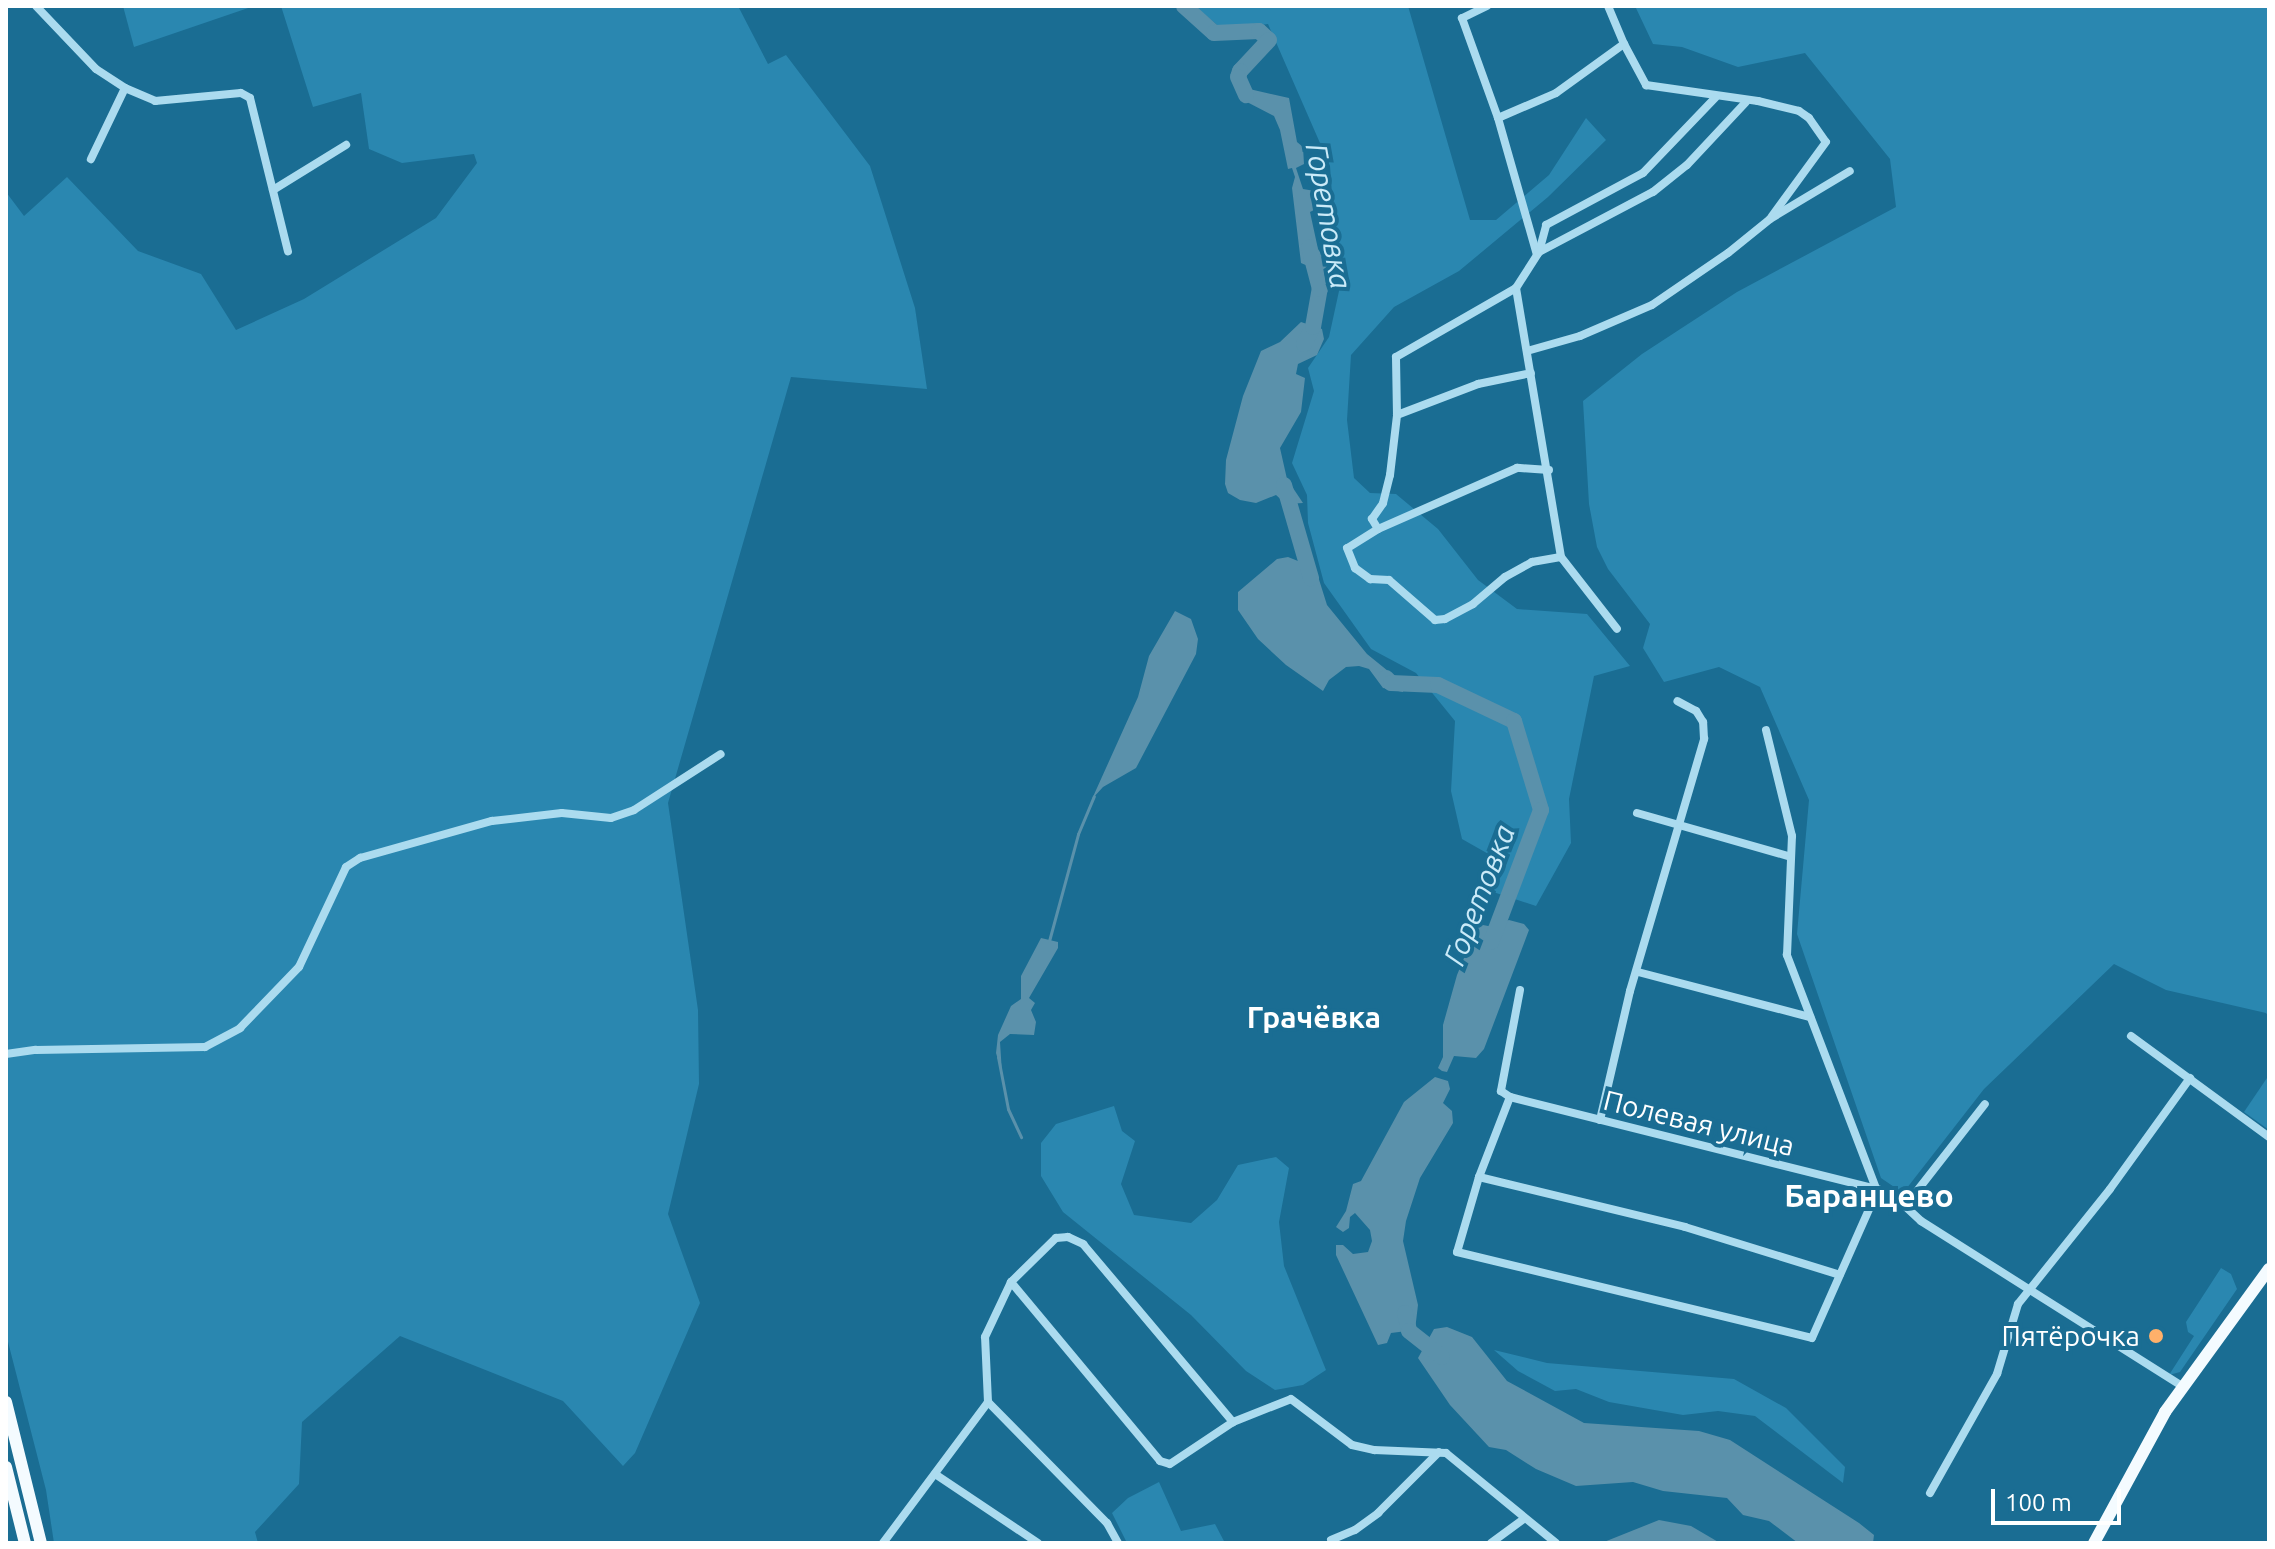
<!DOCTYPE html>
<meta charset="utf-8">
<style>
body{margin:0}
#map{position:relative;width:2275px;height:1549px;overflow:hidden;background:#1a6d93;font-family:Ubuntu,sans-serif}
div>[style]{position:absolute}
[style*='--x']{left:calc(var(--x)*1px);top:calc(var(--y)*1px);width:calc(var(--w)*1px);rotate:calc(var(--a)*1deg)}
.green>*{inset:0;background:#2a87b0}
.water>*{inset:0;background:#5a91ab}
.stream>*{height:3px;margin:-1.5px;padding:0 1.5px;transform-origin:1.5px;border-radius:1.5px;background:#5a91ab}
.river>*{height:16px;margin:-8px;padding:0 8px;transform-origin:8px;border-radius:8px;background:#5a91ab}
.minor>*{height:8px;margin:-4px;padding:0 4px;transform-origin:4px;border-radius:4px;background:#abdbef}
.primary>*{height:12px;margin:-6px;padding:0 6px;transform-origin:6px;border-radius:6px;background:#f4fbff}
.dots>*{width:22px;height:22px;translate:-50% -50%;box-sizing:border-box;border:4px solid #1a6d93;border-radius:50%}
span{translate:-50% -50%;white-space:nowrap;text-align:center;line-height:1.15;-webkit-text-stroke:8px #1a6d93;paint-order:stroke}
.street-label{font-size:28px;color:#fff}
.poi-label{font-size:28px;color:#fff}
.right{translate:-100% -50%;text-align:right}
.water-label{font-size:30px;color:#caeaf8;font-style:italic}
.neighbourhood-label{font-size:30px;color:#fff;font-weight:700}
.quarter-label{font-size:32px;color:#fff;font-weight:700}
.frame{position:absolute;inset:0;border:8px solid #fff;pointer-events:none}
.scale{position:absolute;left:1991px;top:1489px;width:130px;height:36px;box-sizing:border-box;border:4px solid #fff;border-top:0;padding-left:10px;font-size:24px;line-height:28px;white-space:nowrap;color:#fff;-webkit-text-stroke:6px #1a6d93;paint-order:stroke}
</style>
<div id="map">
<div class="green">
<i style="clip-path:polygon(123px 6px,254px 6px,134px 47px)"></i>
<i style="clip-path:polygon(281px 6px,738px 6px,768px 64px,786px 55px,870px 166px,915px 308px,927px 389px,791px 377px,668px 803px,698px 1010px,699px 1084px,668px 1214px,700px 1303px,635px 1453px,623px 1466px,563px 1401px,400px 1336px,302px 1422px,299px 1484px,255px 1532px,258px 1543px,54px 1543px,46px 1490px,6px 1334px,6px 192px,24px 216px,67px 177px,138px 251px,201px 274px,236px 330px,304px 299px,436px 218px,477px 163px,474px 154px,402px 163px,369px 149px,361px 93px,313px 107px)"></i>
<i style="clip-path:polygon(1195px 6px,1408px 6px,1470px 220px,1496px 220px,1549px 175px,1586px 118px,1606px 140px,1548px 197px,1459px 271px,1394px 307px,1351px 355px,1347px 420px,1354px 478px,1370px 493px,1396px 494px,1438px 529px,1478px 580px,1517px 609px,1587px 614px,1630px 666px,1594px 676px,1569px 799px,1571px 843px,1536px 906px,1487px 890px,1499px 860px,1462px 839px,1451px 791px,1455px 721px,1416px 673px,1371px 649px,1324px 583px,1308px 523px,1307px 495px,1292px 463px,1314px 391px,1308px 368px,1329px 337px,1339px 291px,1330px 166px,1268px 24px,1223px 30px)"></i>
<i style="clip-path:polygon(1635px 6px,2269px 6px,2269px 1017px,2266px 1013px,2166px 990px,2114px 964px,1984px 1089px,1903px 1193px,1881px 1178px,1797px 934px,1809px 800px,1760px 687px,1719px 667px,1664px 682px,1643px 648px,1650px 624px,1608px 569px,1597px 547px,1589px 504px,1583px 401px,1642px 354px,1737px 292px,1896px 207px,1890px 159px,1805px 53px,1738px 67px,1682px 47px,1653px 44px)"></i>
<i style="clip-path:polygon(2269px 1075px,2269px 1130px,2244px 1112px)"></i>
<i style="clip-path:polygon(1114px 1106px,1122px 1131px,1135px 1141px,1121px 1184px,1134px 1215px,1191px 1223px,1217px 1200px,1238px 1165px,1276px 1157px,1289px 1168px,1279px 1222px,1284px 1266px,1326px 1370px,1303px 1385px,1275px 1390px,1246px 1371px,1191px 1315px,1063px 1212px,1041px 1176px,1041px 1143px,1056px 1124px)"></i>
<i style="clip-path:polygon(2221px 1268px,2231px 1274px,2237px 1289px,2180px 1372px,2169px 1375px,2194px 1336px,2188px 1332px,2186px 1322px)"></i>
<i style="clip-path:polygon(1494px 1350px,1547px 1363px,1734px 1379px,1786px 1408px,1845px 1467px,1843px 1483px,1755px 1416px,1718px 1411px,1683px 1415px,1609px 1402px,1576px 1389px,1555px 1391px,1518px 1371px)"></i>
<i style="clip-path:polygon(1159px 1482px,1181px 1531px,1215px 1524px,1225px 1543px,1127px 1543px,1112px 1513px,1128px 1498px)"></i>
</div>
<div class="water">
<i style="clip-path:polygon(1238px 77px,1243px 80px,1245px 88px,1289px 98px,1297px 142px,1303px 147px,1304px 164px,1296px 168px,1303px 189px,1327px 193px,1328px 203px,1310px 212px,1318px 249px,1328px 264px,1324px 273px,1301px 263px,1292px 188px,1295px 177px,1292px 168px,1288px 169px,1280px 130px,1274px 116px,1245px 101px,1235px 79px)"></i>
<i style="clip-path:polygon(1301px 322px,1322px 329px,1324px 339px,1317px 355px,1298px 364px,1296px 374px,1305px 378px,1301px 412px,1280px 448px,1287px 479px,1303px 503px,1286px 504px,1276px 495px,1256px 503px,1240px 500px,1228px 493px,1225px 484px,1226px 460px,1243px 396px,1261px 351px,1280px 342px)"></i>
<i style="clip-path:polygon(1311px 554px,1327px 605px,1367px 654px,1404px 684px,1403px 692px,1383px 688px,1369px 669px,1359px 666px,1346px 667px,1329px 680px,1323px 691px,1286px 665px,1258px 639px,1238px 610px,1238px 592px,1277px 559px,1288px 557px,1298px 561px)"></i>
<i style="clip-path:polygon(1175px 611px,1191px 619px,1198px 639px,1196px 654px,1136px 768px,1103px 787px,1092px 799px,1138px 697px,1149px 656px)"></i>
<i style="clip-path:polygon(1509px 920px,1524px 924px,1529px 930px,1484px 1049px,1476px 1058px,1454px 1056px,1447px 1072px,1442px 1071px,1438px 1068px,1443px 1057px,1443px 1025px,1457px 975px,1478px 924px,1488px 926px)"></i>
<i style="clip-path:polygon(1041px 938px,1058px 942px,1058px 948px,1029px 998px,1035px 1003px,1031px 1010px,1036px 1022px,1034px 1035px,1010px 1034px,1000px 1042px,1002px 1073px,996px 1053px,998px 1035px,1011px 1006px,1021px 999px,1021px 976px)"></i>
<i style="clip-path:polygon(1435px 1077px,1448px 1081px,1450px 1089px,1443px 1103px,1452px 1111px,1453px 1123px,1420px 1178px,1406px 1221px,1403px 1241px,1418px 1305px,1415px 1330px,1391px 1333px,1387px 1343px,1378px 1345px,1336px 1255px,1336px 1245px,1343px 1245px,1353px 1254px,1368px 1252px,1372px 1241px,1370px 1230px,1355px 1213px,1350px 1217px,1349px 1228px,1343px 1232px,1336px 1227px,1346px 1211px,1353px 1184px,1361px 1181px,1404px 1102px)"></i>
<i style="clip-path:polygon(1447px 1327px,1472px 1337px,1507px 1381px,1584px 1423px,1699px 1431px,1730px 1440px,1859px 1523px,1874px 1535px,1873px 1543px,1798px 1543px,1769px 1521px,1743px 1515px,1727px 1498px,1663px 1491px,1633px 1482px,1576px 1486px,1536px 1469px,1506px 1450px,1489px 1447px,1450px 1405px,1418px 1358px,1434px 1329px)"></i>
<i style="clip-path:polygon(1659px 1520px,1691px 1526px,1720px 1543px,1604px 1542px)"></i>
</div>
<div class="stream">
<i style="--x:1049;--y:941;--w:111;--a:-74.8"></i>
<i style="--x:1078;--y:834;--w:41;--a:-67.2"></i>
<i style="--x:998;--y:1057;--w:53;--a:79.1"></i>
<i style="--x:1008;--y:1109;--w:31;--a:65"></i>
</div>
<div class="river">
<i style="--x:1184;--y:6;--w:40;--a:42"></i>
<i style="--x:1214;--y:33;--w:45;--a:-2.5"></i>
<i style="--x:1259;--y:31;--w:13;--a:42"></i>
<i style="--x:1269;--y:40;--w:42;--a:133.1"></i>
<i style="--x:1240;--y:71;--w:6;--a:108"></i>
<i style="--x:1238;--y:77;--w:20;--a:66"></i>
<i style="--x:1304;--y:344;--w:19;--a:-62"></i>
<i style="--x:1313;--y:327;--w:39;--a:-80"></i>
<i style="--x:1320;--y:289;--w:43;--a:-104.7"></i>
<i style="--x:1284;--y:485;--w:97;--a:73.8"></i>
<i style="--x:1386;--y:678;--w:7;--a:45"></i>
<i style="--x:1391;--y:683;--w:47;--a:2.4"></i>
<i style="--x:1438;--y:685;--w:84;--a:25.3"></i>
<i style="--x:1514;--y:721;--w:93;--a:73.1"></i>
<i style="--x:1541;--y:810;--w:141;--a:110.7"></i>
<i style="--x:1405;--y:1313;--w:18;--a:77"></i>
<i style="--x:1409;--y:1331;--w:42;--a:38.2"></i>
</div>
<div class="minor">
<i style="--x:36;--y:6;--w:87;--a:46.4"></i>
<i style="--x:96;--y:69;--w:35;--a:33"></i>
<i style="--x:125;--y:88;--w:79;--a:115.6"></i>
<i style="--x:1487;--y:6;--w:28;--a:154"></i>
<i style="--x:1462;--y:18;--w:106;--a:70.2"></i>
<i style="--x:1498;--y:118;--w:142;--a:74.1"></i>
<i style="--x:1624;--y:44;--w:47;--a:61.8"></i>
<i style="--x:1646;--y:85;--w:113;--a:8.1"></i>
<i style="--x:1758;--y:101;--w:42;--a:13.7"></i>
<i style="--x:1799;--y:111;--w:12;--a:35"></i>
<i style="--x:1809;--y:118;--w:29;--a:55"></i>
<i style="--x:1826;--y:142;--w:92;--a:126.1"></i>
<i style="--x:125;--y:88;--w:33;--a:23"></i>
<i style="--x:155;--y:101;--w:86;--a:-5.3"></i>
<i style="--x:241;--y:93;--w:10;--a:29"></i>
<i style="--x:250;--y:98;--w:158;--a:76.1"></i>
<i style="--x:1498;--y:118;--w:63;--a:-23.3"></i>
<i style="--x:1556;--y:93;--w:84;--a:-35.8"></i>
<i style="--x:1624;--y:44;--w:41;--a:-112.8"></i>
<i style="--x:273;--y:190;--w:86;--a:-31.7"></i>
<i style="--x:1539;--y:252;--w:28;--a:-75"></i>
<i style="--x:1546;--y:225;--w:110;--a:-28.2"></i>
<i style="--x:1643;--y:173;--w:105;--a:-46.2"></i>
<i style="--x:1516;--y:288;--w:273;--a:80.5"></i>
<i style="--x:1561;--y:557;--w:91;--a:52.1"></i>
<i style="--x:1527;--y:351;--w:55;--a:-15.8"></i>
<i style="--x:1580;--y:336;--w:78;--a:-23.3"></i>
<i style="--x:1652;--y:305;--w:92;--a:-34.4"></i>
<i style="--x:1728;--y:253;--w:54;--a:-39"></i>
<i style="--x:1770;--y:219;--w:93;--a:-31"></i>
<i style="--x:1397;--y:415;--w:87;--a:-20.9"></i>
<i style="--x:1478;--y:384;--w:54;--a:-11.7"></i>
<i style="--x:1549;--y:470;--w:32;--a:-176"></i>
<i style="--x:1517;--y:468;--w:152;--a:156.3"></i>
<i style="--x:1378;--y:529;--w:12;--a:-121"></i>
<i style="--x:1372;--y:519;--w:19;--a:-55"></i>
<i style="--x:1383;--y:503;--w:29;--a:-76"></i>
<i style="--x:1390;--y:475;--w:60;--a:-83.3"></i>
<i style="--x:1397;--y:415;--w:58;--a:-91"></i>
<i style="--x:1396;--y:357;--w:138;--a:-29.9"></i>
<i style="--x:1516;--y:288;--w:43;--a:-57.4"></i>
<i style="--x:1539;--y:252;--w:129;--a:-27.8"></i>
<i style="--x:1653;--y:192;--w:43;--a:-38.5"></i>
<i style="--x:1687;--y:165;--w:86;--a:-46.9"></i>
<i style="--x:1378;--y:529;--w:36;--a:148"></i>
<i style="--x:1347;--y:548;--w:22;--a:68"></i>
<i style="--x:1355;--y:568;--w:19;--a:36"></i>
<i style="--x:1370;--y:579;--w:19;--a:3"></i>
<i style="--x:1389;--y:580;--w:61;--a:41"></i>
<i style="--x:1435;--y:620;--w:10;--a:-6"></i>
<i style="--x:1445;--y:619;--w:32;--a:-28"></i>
<i style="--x:1473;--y:604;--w:42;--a:-40.2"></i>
<i style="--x:1505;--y:577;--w:31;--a:-29"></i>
<i style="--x:1532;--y:562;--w:29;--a:-10"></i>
<i style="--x:1637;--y:813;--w:160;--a:15.9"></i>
<i style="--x:1638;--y:972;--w:178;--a:14.7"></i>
<i style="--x:1520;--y:990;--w:103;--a:100.7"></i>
<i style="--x:1501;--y:1091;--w:11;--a:34"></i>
<i style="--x:1510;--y:1097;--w:86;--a:111.2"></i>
<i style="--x:1479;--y:1177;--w:78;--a:106.3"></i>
<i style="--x:1457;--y:1252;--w:365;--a:13.6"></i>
<i style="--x:1812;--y:1338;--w:161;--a:-66.1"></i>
<i style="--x:1877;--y:1191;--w:253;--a:-110.9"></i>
<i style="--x:1787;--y:955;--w:119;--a:-87.6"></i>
<i style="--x:1792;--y:836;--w:109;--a:-103.8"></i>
<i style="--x:2131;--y:1036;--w:171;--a:36.2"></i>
<i style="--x:6;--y:1054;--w:30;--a:-8"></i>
<i style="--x:36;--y:1050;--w:169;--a:-1"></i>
<i style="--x:205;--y:1047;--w:40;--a:-28"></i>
<i style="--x:240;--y:1028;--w:85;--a:-46"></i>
<i style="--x:299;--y:967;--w:110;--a:-64.8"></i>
<i style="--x:346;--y:867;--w:17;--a:-33"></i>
<i style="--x:360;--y:858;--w:137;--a:-15.7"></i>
<i style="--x:492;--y:821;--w:70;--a:-6.5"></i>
<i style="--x:562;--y:813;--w:49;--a:5.8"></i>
<i style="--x:611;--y:818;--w:24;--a:-19"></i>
<i style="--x:634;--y:810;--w:103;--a:-32.8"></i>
<i style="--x:1510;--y:1097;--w:393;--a:14.1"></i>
<i style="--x:1891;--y:1193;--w:41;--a:43"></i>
<i style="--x:1921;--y:1221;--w:309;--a:32.3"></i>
<i style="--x:1600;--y:1120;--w:132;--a:-76.9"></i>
<i style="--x:1630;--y:991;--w:263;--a:-73.6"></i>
<i style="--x:1704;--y:739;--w:17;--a:-93"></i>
<i style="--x:1703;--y:722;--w:13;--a:-122"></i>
<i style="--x:1696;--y:711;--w:21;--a:-152"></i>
<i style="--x:1479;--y:1177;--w:212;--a:13.6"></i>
<i style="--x:1685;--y:1227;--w:162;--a:17.2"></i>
<i style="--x:1906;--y:1205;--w:128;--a:-52"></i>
<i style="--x:1011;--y:1282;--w:233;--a:50.2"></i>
<i style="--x:1160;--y:1461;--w:10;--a:17"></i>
<i style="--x:1170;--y:1464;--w:76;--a:-33.7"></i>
<i style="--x:1233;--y:1422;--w:62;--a:-21.6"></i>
<i style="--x:1291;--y:1399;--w:76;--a:37"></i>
<i style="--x:1352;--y:1445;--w:23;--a:13"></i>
<i style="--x:1374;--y:1450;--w:72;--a:2.4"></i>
<i style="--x:1446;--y:1453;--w:142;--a:39.3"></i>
<i style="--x:988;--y:1402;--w:170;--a:45.5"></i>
<i style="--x:1107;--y:1523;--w:23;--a:61"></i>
<i style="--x:935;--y:1474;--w:124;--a:33.8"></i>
<i style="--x:1930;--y:1493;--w:137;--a:-60.6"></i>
<i style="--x:1997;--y:1374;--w:73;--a:-73.3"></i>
<i style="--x:2018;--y:1304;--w:147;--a:-51.3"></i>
<i style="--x:2110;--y:1189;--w:137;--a:-54.2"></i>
<i style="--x:1331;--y:1540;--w:26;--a:-23"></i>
<i style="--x:1355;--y:1530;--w:29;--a:-36"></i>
<i style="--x:1378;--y:1513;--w:86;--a:-45"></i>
<i style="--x:883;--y:1543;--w:176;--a:-53.3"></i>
<i style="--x:988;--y:1402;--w:65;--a:-92.6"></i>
<i style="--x:985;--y:1337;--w:61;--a:-64.7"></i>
<i style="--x:1011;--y:1282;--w:63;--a:-44.4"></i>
<i style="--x:1056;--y:1238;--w:12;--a:-5"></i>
<i style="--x:1068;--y:1237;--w:17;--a:25"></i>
<i style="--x:1083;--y:1244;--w:233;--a:49.9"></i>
<i style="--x:1491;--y:1543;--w:42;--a:-36.3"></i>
</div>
<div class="primary">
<i style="--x:6;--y:1402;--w:145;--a:76.1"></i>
<i style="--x:6;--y:1467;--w:78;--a:76"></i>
<i style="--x:2094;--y:1543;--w:149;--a:-61.5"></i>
<i style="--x:2165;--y:1412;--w:177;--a:-54"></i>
</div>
<div class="dots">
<i style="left:2156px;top:1336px;background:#ffb06a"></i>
</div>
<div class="street-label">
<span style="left:1699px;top:1123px;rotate:14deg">Полевая улица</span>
</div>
<div class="poi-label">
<span class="right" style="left:2140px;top:1336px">Пятёрочка</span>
</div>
<div class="water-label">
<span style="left:1329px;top:216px;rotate:80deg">Горетовка</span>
<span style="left:1479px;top:895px;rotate:-69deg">Горетовка</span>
</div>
<div class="neighbourhood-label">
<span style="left:1314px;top:1017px">Грачёвка</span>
</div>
<div class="quarter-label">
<span style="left:1869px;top:1195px">Баранцево</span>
</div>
<div class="frame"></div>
<div class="scale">100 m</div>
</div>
